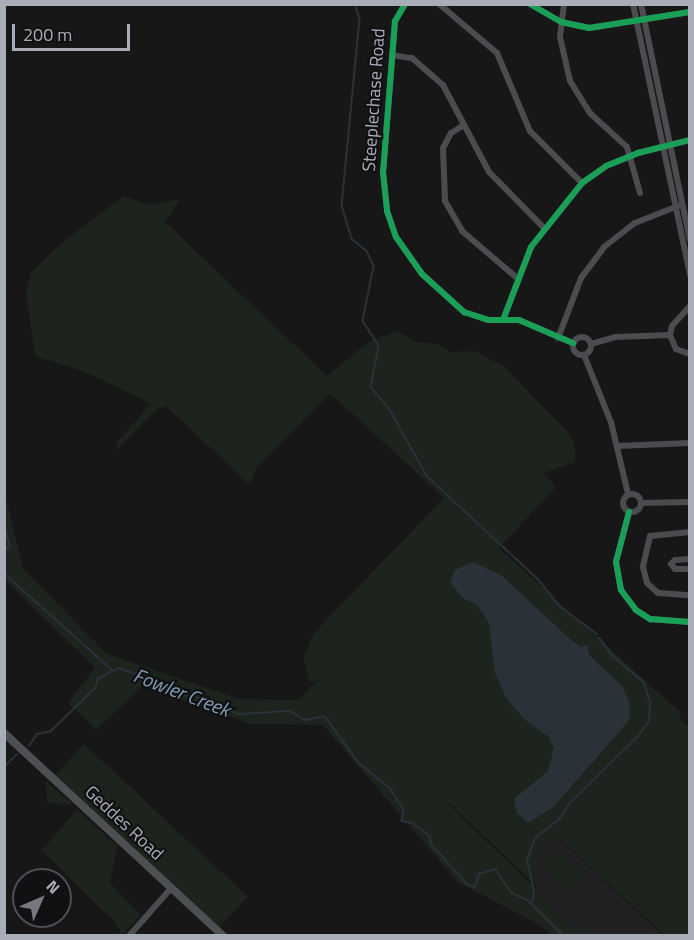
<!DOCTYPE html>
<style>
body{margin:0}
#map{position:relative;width:694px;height:940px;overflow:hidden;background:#171717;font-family:"Titillium Web",sans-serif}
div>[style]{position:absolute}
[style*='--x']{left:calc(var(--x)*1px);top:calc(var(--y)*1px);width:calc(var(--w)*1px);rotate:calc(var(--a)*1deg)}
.built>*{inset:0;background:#212123}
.green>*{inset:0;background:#1d241e;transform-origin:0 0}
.water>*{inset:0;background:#2a3239}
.stream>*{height:1.5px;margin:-0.75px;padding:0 0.75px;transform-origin:0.75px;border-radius:0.75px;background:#2a3239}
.minor>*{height:6px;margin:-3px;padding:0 3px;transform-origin:3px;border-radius:3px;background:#4b4c50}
.minor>.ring{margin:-3px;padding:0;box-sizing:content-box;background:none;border:6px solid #4b4c50;border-radius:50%}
.major>*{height:8px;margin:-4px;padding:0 4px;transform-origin:4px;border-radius:4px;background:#4d4f52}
.cycleway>*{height:6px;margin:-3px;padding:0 3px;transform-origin:3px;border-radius:3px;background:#1a9f57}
span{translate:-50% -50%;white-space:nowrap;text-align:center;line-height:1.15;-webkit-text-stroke:4.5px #111113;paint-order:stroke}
.street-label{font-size:18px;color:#a8adb8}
.water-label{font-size:20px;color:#7f9bb3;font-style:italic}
.frame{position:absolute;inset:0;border:6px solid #a8adb8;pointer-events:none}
.north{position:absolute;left:12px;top:868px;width:60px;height:60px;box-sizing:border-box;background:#111113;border:2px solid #4d4f55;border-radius:50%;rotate:45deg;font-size:16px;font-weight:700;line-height:24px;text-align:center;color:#a8adb8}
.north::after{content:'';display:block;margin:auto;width:21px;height:27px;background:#757880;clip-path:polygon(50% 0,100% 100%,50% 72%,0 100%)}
.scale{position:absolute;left:12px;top:24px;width:118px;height:27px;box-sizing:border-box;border:3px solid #a8adb8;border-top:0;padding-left:8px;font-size:18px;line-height:21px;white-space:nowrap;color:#a8adb8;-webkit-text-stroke:4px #111113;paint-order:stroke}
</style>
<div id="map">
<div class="built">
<i style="clip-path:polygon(555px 835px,662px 935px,574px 935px,537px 900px,533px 859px)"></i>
</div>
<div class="green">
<i style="clip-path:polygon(124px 196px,148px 205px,180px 199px,165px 222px,327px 376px,370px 341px,398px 331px,416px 342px,438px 344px,449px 352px,475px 351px,505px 367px,570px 435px,575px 444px,575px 462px,544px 473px,556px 487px,499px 548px,682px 714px,678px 718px,689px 727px,689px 935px,664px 935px,556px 835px,533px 859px,535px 884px,406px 763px,583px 935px,552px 935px,540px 925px,458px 882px,323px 725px,251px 724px,143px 686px,96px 730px,68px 703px,95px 668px,5px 580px,4px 489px,23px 569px,107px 654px,239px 699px,299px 700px,317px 681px,310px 682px,303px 659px,313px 634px,444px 498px,330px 393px,256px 469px,250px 485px,166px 406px,157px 409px,116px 451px,117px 442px,151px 404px,86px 372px,35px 356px,26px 292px,31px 273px,63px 242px)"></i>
<i style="left:84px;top:744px;width:224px;height:42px;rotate:43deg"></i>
<i style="clip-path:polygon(46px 781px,72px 804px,47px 803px)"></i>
<i style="clip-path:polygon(77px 810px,117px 846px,110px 883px,141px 915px,121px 935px,117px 924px,42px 850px)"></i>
<i style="left:558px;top:848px;width:41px;height:24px;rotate:43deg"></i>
</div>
<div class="water">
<i style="clip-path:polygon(473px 562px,501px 575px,570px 639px,581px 647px,587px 645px,589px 655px,622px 686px,629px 701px,630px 718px,622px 729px,552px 808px,528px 823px,517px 813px,514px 799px,548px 771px,554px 748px,549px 737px,524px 719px,506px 698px,495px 672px,489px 623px,478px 606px,463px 598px,450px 582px,455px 570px)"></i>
</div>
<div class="stream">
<i style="--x:355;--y:4;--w:16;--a:72"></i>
<i style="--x:360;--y:19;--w:188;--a:95.5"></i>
<i style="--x:342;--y:206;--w:34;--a:73"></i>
<i style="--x:352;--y:239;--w:19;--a:39"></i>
<i style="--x:367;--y:251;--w:17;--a:65"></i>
<i style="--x:374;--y:266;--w:56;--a:101.3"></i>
<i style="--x:363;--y:321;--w:30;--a:57"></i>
<i style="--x:379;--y:346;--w:42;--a:101"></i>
<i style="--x:371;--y:387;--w:30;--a:50"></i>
<i style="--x:390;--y:410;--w:76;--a:60.7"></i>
<i style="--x:427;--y:476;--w:151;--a:42.9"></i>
<i style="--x:538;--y:579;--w:36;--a:51"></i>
<i style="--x:561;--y:607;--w:45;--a:36.9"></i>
<i style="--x:4;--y:523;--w:24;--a:75"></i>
<i style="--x:10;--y:546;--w:9;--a:131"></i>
<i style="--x:4;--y:573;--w:145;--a:41.9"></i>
<i style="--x:29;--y:746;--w:14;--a:-56"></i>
<i style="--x:37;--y:734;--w:14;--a:-12"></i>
<i style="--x:51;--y:731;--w:62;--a:-44.3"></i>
<i style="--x:95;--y:688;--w:9;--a:-72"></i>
<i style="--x:98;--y:679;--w:23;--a:-29"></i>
<i style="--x:118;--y:668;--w:60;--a:17.5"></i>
<i style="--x:175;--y:686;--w:13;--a:42"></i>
<i style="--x:185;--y:695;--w:25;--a:12"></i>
<i style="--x:209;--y:700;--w:32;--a:26"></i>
<i style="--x:238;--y:714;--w:52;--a:-3.3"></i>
<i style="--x:290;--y:711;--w:17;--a:31"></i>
<i style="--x:305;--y:720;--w:20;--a:-11"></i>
<i style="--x:325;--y:716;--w:58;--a:54.1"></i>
<i style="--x:359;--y:763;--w:38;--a:39"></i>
<i style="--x:389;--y:787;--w:27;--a:56"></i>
<i style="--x:404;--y:809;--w:12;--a:99"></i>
<i style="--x:402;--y:821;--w:11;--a:10"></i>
<i style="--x:413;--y:823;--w:21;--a:37"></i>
<i style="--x:430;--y:836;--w:9;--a:77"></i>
<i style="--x:432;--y:845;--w:54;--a:48"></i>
<i style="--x:468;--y:885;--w:7;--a:16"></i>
<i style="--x:475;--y:887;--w:14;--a:-73"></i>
<i style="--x:479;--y:874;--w:17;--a:-17"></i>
<i style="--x:495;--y:869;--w:29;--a:55"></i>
<i style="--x:512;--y:893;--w:19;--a:25"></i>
<i style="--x:529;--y:901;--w:49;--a:45"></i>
<i style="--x:4;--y:767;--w:18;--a:-45"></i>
<i style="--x:532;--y:904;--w:14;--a:-82"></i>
<i style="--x:534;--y:890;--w:30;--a:-104"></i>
<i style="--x:527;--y:861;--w:24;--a:-71"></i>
<i style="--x:535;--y:838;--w:31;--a:-38"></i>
<i style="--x:559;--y:819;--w:19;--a:-55"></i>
<i style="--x:570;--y:803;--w:94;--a:-44.6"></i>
<i style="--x:637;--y:737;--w:20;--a:-53"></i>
<i style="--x:649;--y:721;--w:19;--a:-87"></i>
<i style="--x:650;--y:702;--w:20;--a:-108"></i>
<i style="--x:644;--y:683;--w:42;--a:-139.8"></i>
<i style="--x:612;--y:656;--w:22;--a:-126"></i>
</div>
<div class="minor">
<i style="--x:405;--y:4;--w:20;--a:120"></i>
<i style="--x:395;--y:21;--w:151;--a:94.5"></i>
<i style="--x:383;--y:172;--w:39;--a:84"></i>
<i style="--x:387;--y:211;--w:28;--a:71"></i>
<i style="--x:396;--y:237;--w:45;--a:54.9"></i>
<i style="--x:422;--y:274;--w:57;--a:42.1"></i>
<i style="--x:464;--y:312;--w:26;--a:18"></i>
<i style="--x:489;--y:320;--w:30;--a:0"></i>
<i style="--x:519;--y:320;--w:59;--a:23.1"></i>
<i style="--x:439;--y:4;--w:76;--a:40.2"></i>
<i style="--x:497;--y:53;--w:85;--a:67.1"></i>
<i style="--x:530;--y:131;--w:74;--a:45"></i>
<i style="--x:530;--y:4;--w:36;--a:30"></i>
<i style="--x:561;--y:22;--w:29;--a:12"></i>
<i style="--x:589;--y:28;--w:102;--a:-9"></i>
<i style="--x:564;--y:4;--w:33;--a:97"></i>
<i style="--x:560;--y:37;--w:45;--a:77.2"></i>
<i style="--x:570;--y:81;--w:39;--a:58"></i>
<i style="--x:591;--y:114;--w:49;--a:42.5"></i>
<i style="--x:627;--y:147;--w:48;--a:74.2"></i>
<i style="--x:633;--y:4;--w:277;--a:78.1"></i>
<i style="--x:641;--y:4;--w:241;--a:78.3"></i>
<i style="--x:392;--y:55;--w:20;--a:9"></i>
<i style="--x:412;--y:58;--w:41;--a:41.1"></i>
<i style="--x:443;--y:85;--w:98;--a:62.1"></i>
<i style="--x:489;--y:172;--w:78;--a:45.5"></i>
<i style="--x:464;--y:125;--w:15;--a:148"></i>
<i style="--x:451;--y:133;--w:17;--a:118"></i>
<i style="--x:443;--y:148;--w:53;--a:87.8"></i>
<i style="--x:445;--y:201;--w:34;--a:60"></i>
<i style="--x:462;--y:231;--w:72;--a:40.5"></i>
<i style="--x:690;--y:306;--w:27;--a:132"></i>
<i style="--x:672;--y:326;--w:9;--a:103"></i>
<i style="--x:670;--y:335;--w:15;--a:67"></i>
<i style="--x:676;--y:349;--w:15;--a:20"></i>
<i style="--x:503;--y:320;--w:78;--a:-69"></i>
<i style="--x:531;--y:247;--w:82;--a:-51.4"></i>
<i style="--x:582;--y:183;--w:29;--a:-35"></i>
<i style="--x:606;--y:166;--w:35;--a:-22"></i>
<i style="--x:638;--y:153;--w:54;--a:-14"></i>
<i class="ring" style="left:573px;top:337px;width:12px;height:12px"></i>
<i style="--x:558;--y:338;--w:64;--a:-69"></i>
<i style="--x:581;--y:278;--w:39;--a:-53"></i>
<i style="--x:604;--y:247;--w:39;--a:-38"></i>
<i style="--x:635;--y:223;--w:46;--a:-21.6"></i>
<i style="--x:591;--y:344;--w:25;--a:-16"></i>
<i style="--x:615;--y:337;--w:55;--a:-2.1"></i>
<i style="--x:584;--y:355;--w:72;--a:68.1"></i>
<i style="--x:611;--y:422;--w:74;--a:76.7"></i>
<i style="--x:617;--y:446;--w:73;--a:-2.4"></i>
<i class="ring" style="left:623px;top:494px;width:12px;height:12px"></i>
<i style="--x:641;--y:503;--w:49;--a:-1.2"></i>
<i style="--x:629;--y:512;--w:52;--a:104.6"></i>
<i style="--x:616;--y:562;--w:28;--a:80"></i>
<i style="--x:621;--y:590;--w:25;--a:53"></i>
<i style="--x:636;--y:610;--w:17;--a:33"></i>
<i style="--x:650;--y:619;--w:40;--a:4.3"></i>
<i style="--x:690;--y:532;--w:40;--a:174.3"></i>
<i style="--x:650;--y:536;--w:32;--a:103"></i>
<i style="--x:643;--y:567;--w:16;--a:76"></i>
<i style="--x:647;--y:583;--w:15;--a:42"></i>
<i style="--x:658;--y:593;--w:32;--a:4"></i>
<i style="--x:690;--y:559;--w:15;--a:176"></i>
<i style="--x:675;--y:560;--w:6;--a:135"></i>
<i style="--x:671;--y:564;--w:6;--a:51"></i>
<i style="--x:675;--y:569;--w:15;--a:0"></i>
<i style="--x:129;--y:936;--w:65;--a:-48.7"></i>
</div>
<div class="major">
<i style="--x:4;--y:733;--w:299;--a:42.8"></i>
</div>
<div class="cycleway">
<i style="--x:405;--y:4;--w:20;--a:120"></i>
<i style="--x:395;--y:21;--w:151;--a:94.5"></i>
<i style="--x:383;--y:172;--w:39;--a:84"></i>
<i style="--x:387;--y:211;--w:28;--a:71"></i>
<i style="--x:396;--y:237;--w:45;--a:54.9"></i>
<i style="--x:422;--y:274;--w:57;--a:42.1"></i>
<i style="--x:464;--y:312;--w:26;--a:18"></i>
<i style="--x:489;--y:320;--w:30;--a:0"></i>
<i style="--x:519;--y:320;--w:59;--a:23.1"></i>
<i style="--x:530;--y:4;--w:36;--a:30"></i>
<i style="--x:561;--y:22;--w:29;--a:12"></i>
<i style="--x:589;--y:28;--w:102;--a:-9"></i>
<i style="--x:503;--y:320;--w:78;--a:-69"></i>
<i style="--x:531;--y:247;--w:82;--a:-51.4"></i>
<i style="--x:582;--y:183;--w:29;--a:-35"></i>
<i style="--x:606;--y:166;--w:35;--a:-22"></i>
<i style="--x:638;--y:153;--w:54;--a:-14"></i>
<i style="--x:629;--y:512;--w:52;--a:104.6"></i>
<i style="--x:616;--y:562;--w:28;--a:80"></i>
<i style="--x:621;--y:590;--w:25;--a:53"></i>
<i style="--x:636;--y:610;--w:17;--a:33"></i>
<i style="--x:650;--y:619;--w:40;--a:4.3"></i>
</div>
<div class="street-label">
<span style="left:374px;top:100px;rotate:-86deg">Steeplechase Road</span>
<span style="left:124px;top:823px;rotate:43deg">Geddes Road</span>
</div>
<div class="water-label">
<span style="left:182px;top:692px;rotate:21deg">Fowler Creek</span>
</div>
<div class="frame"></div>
<div class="north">N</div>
<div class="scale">200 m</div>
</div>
